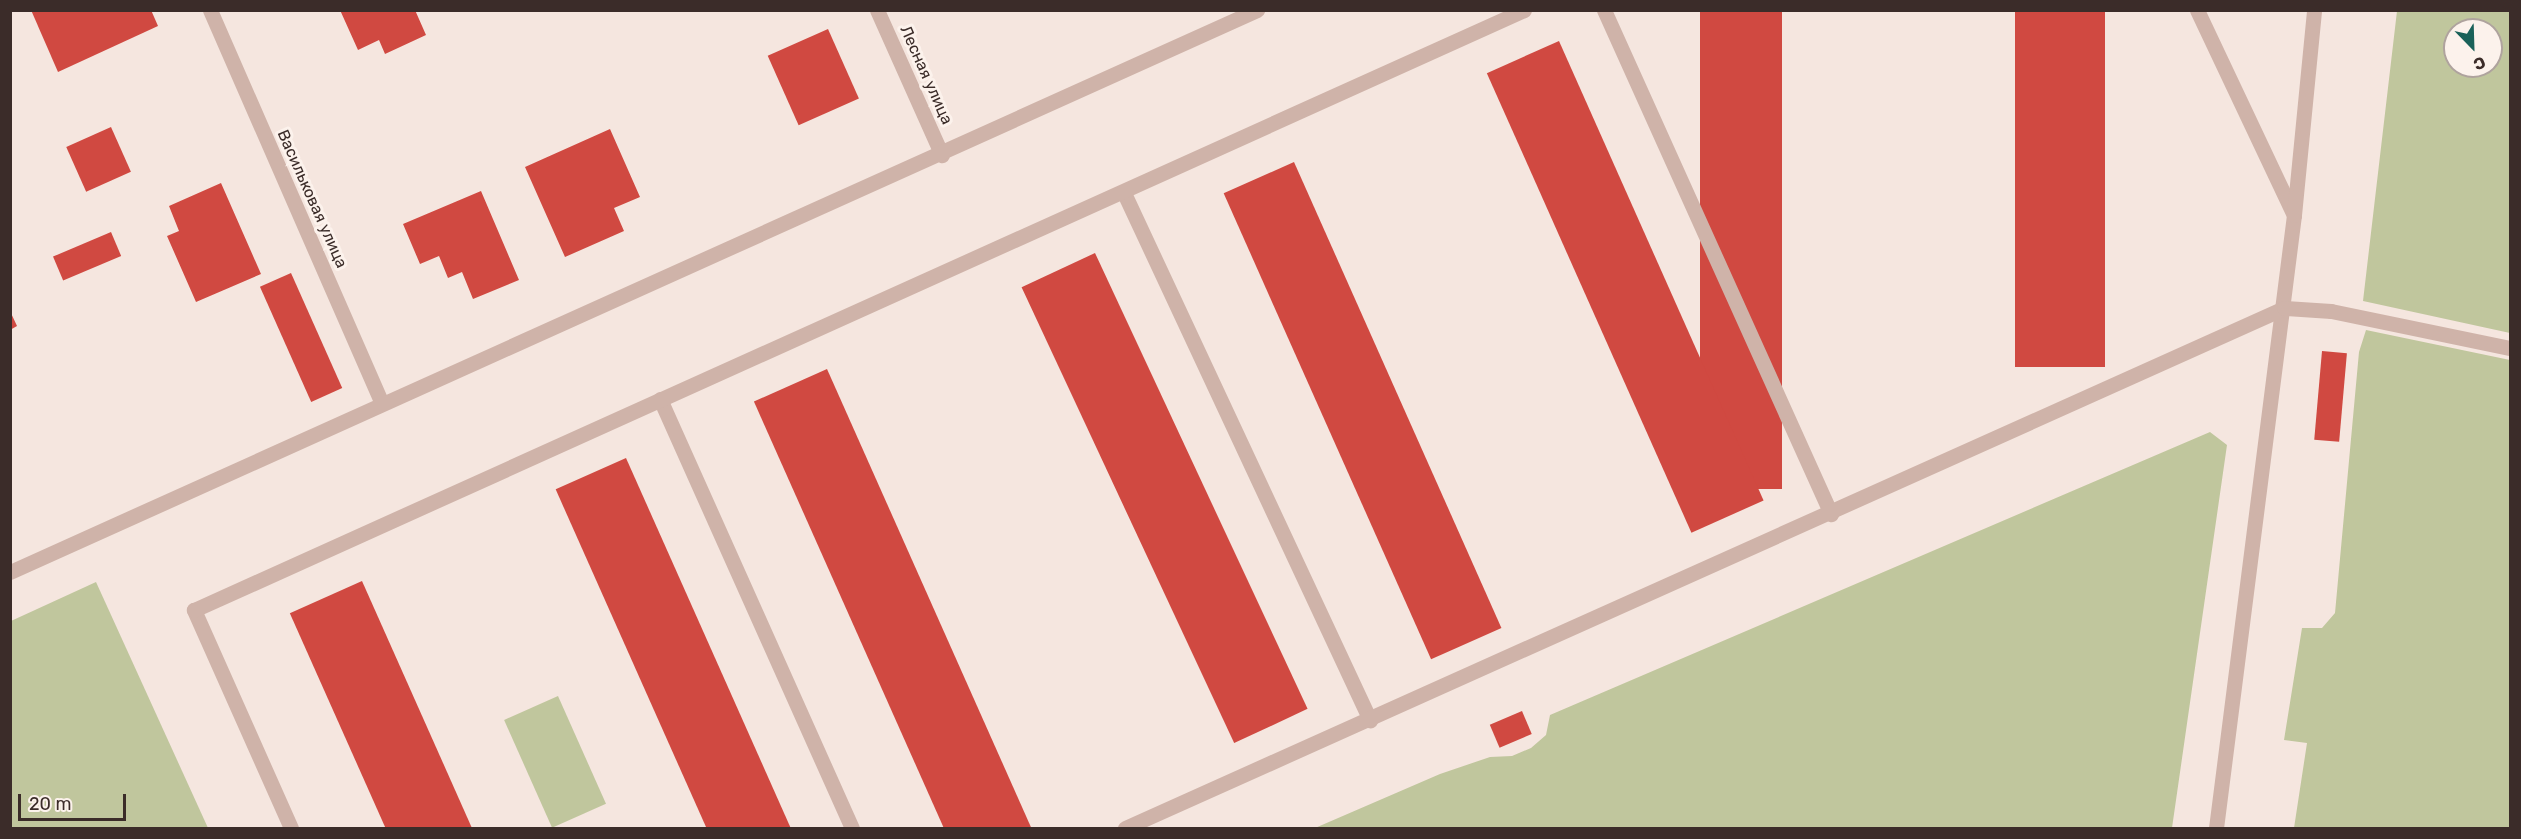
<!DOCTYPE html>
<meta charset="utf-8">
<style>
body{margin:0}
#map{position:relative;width:2521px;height:839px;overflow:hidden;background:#f5e6df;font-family:Rubik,sans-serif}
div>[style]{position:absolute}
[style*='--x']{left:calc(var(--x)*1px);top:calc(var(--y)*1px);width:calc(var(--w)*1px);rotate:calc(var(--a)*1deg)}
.green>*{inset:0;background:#c0c69d;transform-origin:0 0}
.building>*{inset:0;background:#d04941;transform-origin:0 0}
.service>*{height:15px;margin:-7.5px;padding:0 7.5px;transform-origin:7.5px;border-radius:7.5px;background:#cfb3a9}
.minor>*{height:15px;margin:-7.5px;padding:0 7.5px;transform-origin:7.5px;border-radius:7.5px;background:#cfb3a9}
span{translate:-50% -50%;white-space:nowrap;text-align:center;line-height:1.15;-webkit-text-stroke:6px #fcf2ec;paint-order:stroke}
.street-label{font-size:16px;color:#3b2c29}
.frame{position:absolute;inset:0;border:12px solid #3b2c29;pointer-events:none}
.north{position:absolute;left:2443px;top:18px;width:60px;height:60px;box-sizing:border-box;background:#fcf2ec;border:2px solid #afa39e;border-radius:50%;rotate:157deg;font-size:16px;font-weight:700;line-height:24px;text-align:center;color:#3b2c29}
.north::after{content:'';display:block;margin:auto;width:21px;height:27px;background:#1a6159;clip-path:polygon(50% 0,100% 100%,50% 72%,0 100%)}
.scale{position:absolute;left:18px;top:794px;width:108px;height:27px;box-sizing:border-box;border:3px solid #3b2c29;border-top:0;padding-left:8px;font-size:18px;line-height:21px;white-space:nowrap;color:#3b2c29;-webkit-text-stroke:4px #fcf2ec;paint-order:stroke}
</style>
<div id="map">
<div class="green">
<i style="clip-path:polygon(evenodd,2397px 11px,2510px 11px,2510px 333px,2363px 301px,2397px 11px,2455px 30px,2491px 30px,2491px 66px,2455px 66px,2455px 30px)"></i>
<i style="clip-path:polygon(2366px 330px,2510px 360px,2510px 828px,2294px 828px,2307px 743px,2284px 740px,2302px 628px,2322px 628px,2335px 613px,2359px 352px)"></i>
<i style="clip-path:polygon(2210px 432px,2227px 445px,2172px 828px,1315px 828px,1440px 774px,1490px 757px,1512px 756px,1531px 748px,1546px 735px,1550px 715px)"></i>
<i style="clip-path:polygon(96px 582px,208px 828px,11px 828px,11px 621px)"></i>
<i style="left:558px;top:696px;width:118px;height:59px;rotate:66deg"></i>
</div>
<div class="building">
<i style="clip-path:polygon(31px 10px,151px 10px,158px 26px,58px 72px)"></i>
<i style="clip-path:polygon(340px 10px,415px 10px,426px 35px,385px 54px,379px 40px,358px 50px)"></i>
<i style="left:1700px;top:10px;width:82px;height:479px"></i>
<i style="left:2015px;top:10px;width:90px;height:357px"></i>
<i style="left:828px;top:29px;width:76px;height:66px;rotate:66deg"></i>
<i style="left:1559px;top:41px;width:503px;height:79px;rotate:66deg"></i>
<i style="left:111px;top:127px;width:49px;height:49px;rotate:66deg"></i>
<i style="clip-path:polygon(610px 129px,640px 197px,614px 208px,624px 231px,565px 257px,525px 167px)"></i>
<i style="left:1294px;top:162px;width:510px;height:77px;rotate:66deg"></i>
<i style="clip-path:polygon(221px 183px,261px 274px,196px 302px,167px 236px,179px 231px,169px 206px)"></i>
<i style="clip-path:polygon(481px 191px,519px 280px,473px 299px,462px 272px,448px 278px,439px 256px,420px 264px,403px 224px)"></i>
<i style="left:111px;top:232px;width:26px;height:63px;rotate:67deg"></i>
<i style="left:1095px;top:253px;width:503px;height:81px;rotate:65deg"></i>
<i style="left:291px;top:273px;width:126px;height:34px;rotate:66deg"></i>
<i style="clip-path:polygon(10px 311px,17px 326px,10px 330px)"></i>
<i style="left:2322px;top:351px;width:25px;height:89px;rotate:5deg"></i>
<i style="left:827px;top:369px;width:504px;height:80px;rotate:66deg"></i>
<i style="left:626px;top:458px;width:406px;height:77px;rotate:66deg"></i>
<i style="left:362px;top:581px;width:270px;height:79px;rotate:66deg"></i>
<i style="left:1522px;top:711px;width:25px;height:35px;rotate:67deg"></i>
</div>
<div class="service">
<i style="--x:1604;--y:10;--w:553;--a:65.75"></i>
<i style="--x:2197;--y:10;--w:227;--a:64.7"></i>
<i style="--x:2294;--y:215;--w:618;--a:97.25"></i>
<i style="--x:1124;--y:193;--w:582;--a:64.98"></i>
<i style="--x:2294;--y:215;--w:206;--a:-84.4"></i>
<i style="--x:660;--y:399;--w:470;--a:65.9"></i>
<i style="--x:291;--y:828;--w:239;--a:-114"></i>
<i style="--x:194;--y:610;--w:1459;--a:-24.28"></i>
<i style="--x:1125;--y:828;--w:1270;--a:-24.16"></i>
<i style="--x:2284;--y:308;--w:47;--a:3.7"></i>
<i style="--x:2331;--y:311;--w:183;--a:11.7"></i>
</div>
<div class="minor">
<i style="--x:210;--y:10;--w:429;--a:66.4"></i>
<i style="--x:877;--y:10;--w:159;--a:65.9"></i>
<i style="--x:10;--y:572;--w:1368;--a:-24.26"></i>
</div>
<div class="street-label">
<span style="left:926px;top:75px;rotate:66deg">Лесная улица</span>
<span style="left:312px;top:199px;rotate:66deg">Васильковая улица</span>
</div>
<div class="frame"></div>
<div class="north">С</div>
<div class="scale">20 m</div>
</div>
